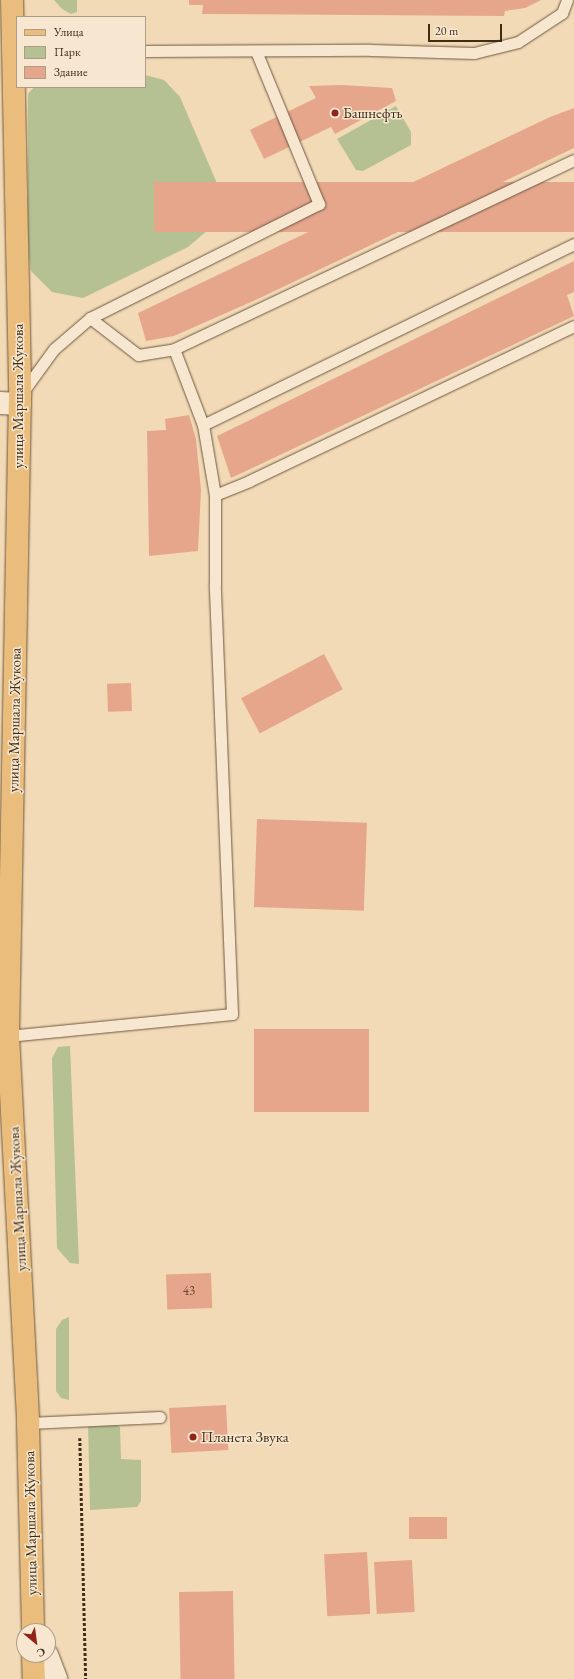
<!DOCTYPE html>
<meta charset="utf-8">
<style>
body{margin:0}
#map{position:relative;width:574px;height:1679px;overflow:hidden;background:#f3dab7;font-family:"EB Garamond",serif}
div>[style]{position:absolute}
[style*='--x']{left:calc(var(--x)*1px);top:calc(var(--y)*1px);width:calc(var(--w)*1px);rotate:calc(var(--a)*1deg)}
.green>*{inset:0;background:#b5c193}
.building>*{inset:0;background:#e5a68c;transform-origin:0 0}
.path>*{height:2.5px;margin-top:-1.25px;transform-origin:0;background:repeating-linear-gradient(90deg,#402d16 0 3px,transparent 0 5px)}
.roads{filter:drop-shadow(0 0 1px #6d583e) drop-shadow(0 0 1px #6d583e)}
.service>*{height:11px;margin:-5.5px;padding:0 5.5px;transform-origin:5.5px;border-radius:5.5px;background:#f7e7d0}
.tertiary>*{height:22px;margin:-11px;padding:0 11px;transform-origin:11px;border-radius:11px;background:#f7e7d0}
.secondary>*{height:22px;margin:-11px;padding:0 11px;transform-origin:11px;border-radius:11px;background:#f7e7d0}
.primary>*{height:22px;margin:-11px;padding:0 11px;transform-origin:11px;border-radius:11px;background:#eabd7c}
.dots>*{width:11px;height:11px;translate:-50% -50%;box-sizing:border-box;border:2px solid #f7e7d0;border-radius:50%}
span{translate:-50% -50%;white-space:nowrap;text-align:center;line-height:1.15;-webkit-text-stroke:3px #f7e7d0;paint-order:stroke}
.number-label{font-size:13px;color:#694b34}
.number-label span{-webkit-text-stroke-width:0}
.poi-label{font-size:15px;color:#402d16}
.left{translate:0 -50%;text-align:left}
.street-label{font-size:15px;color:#402d16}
.legend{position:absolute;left:16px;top:16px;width:130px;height:72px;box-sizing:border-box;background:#f7e7d0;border:1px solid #ae9d86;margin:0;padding:5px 7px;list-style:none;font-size:12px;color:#402d16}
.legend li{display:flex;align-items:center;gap:8px;height:20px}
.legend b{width:20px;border:1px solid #ae9d86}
.north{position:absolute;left:16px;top:1623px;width:40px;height:40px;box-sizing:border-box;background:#f7e7d0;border:1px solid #ae9d86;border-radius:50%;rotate:151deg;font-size:11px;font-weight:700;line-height:16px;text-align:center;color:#402d16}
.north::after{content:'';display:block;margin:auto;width:14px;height:18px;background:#8f2418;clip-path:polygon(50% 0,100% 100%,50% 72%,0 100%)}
.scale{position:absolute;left:428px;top:24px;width:74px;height:18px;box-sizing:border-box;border:2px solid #402d16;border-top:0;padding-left:5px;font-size:12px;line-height:14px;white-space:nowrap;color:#402d16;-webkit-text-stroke:3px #f7e7d0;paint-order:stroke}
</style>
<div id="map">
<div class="green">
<i style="clip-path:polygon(54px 0,77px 0,77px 12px,71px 14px,62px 9px)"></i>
<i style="clip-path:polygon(145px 75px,164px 80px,180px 97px,222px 195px,215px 224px,188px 247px,83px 298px,52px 292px,31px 271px,28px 243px,28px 94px,34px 87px,145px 87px)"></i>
<i style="clip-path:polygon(396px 106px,411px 132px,411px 145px,363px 171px,356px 170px,337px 139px)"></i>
<i style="clip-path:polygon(70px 1046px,79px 1264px,70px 1263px,57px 1248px,52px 1058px,58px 1047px)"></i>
<i style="clip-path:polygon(69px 1317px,69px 1400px,61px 1398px,56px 1391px,56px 1329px,62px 1320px)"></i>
<i style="clip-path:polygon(88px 1423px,114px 1423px,120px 1427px,121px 1459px,141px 1460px,141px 1501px,137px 1507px,90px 1510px)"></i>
</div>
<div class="building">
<i style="clip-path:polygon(189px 0,541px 0,525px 8px,505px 11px,504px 16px,202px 14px,203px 5px,189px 5px)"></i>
<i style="clip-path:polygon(342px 85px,392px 88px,396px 101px,335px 134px,331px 127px,264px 159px,250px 130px,316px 98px,309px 86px)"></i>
<i style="clip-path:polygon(574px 108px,574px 148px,262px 297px,174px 336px,146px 341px,138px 313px,550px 117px)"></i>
<i style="left:574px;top:182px;width:50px;height:420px;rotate:90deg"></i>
<i style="clip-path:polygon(574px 261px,574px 292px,567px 295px,574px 316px,231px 478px,217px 436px)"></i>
<i style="clip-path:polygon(189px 415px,196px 439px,201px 490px,198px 551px,149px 556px,147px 431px,166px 430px,165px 419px)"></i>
<i style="left:324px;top:654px;width:40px;height:94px;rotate:62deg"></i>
<i style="left:131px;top:683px;width:28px;height:24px;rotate:88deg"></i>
<i style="left:257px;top:819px;width:110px;height:88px;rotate:2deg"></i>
<i style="left:254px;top:1029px;width:115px;height:83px"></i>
<i style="left:211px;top:1273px;width:35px;height:45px;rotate:88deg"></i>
<i style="left:226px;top:1405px;width:45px;height:57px;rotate:87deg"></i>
<i style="left:409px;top:1517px;width:38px;height:22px"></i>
<i style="left:367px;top:1552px;width:62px;height:43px;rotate:87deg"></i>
<i style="left:412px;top:1560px;width:52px;height:38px;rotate:87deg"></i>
<i style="left:233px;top:1591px;width:88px;height:54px;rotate:89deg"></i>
</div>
<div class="path">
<i style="--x:80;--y:1438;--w:241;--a:88.6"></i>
</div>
<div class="roads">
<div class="service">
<i style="--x:145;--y:51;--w:226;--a:-0.3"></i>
<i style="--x:371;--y:50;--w:103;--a:1.7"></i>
<i style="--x:474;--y:53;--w:45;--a:-14"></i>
<i style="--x:518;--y:42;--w:53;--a:-33.4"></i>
<i style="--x:562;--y:13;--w:14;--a:-69"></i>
<i style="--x:90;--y:318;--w:61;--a:37.6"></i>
<i style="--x:138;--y:355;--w:36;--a:-9"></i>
<i style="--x:22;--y:393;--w:54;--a:-54"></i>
<i style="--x:54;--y:349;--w:48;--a:-40.7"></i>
<i style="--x:90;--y:318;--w:256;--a:-26.5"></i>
<i style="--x:319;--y:204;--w:165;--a:-112.4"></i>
<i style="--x:203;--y:425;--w:81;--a:-110.9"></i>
<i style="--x:174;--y:349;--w:442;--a:-25.3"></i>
<i style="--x:215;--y:495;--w:37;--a:-22"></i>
<i style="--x:249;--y:481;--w:360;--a:-25.5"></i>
<i style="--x:8;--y:1036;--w:225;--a:-5.6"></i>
<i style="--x:232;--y:1014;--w:430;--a:-92.3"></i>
<i style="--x:215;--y:584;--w:89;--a:-90"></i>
<i style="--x:215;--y:495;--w:71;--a:-99.7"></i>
<i style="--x:203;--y:425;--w:413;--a:-26"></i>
<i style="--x:28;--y:1423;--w:132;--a:-2.6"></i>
</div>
<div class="tertiary">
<i style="--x:47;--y:1655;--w:26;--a:69"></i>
</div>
<div class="secondary">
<i style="--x:0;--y:403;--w:20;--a:3"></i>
</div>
<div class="primary">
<i style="--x:12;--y:0;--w:395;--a:88.8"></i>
<i style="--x:20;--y:395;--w:641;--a:91.07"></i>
<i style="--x:8;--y:1036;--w:388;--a:87"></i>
<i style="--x:28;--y:1423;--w:208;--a:88.6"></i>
<i style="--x:33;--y:1655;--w:24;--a:88"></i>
</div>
</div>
<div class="dots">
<i style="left:335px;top:113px;background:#8f2418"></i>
<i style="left:193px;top:1437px;background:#8f2418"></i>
</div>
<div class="number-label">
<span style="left:189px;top:1291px">43</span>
</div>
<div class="poi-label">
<span class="left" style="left:343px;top:113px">Башнефть</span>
<span class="left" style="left:201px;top:1437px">Планета Звука</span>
</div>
<div class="street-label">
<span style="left:18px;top:396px;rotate:-90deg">улица Маршала Жукова</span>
<span style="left:14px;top:720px;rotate:-89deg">улица Маршала Жукова</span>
<span style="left:17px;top:1199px;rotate:-93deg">улица Маршала Жукова</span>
<span style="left:30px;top:1523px;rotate:-91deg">улица Маршала Жукова</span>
</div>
<ul class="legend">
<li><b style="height:5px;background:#eabd7c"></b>Улица</li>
<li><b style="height:11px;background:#b5c193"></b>Парк</li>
<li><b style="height:11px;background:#e5a68c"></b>Здание</li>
</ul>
<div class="north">С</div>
<div class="scale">20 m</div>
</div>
